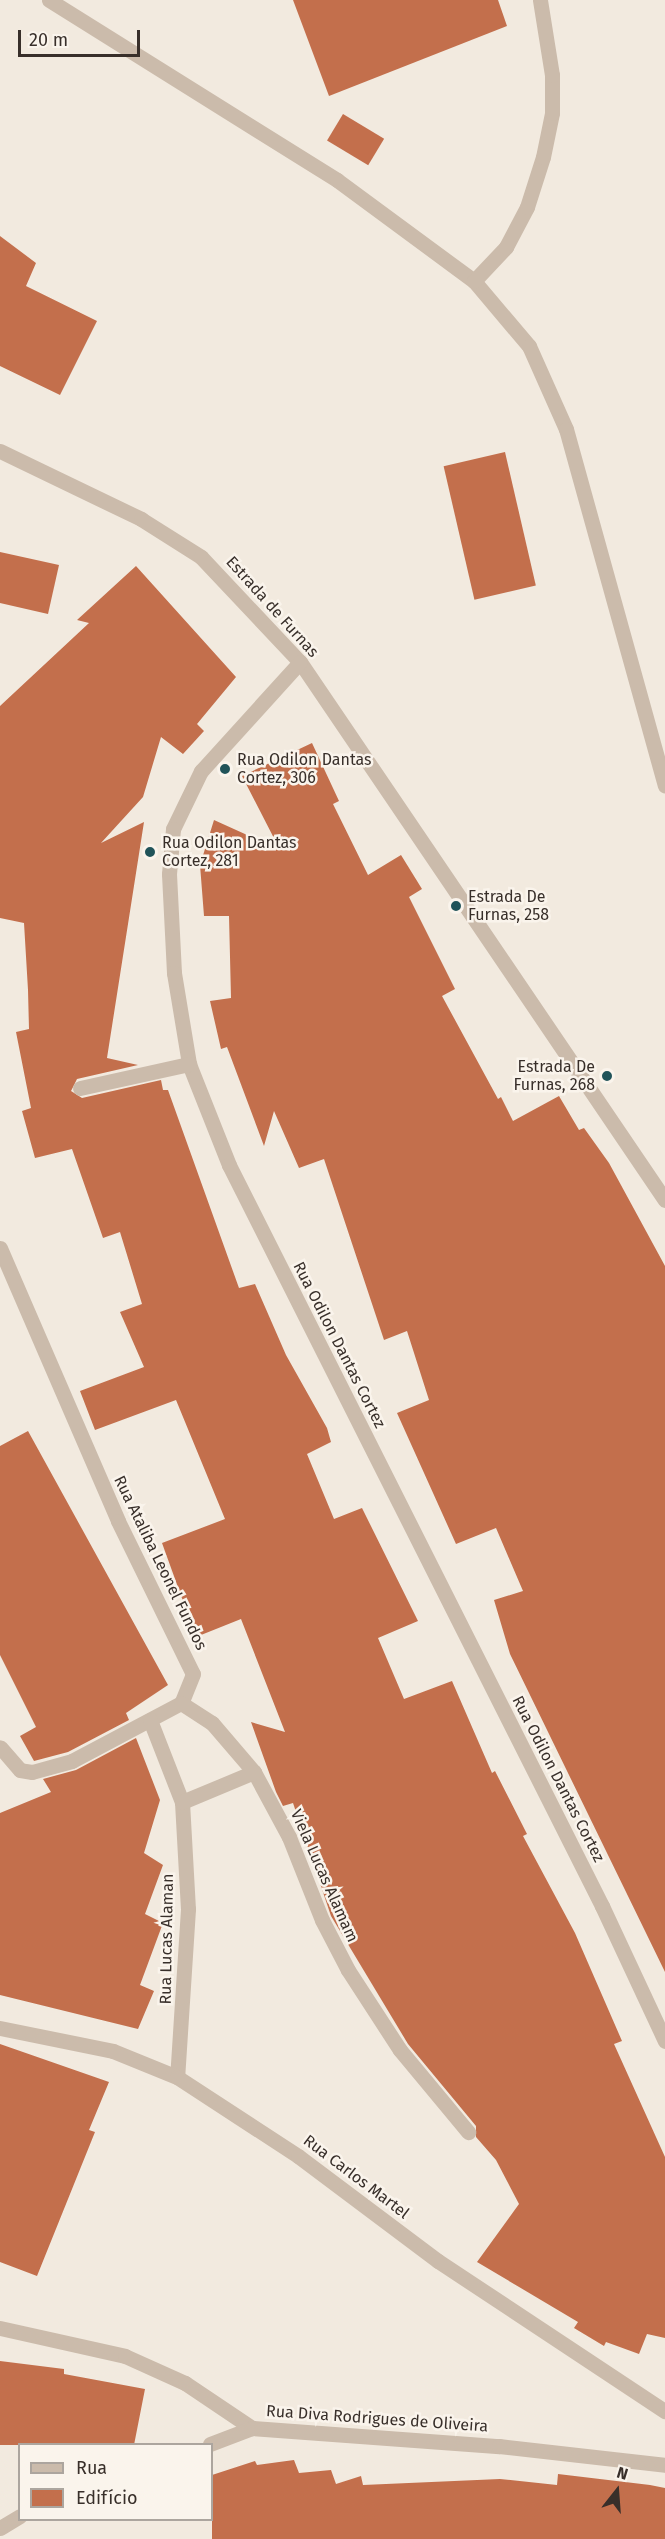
<!DOCTYPE html>
<meta charset="utf-8">
<style>
body{margin:0}
#map{position:relative;width:665px;height:2539px;overflow:hidden;background:#f2eadf;font-family:"Fira Sans",sans-serif}
div>[style]{position:absolute}
[style*='--x']{left:calc(var(--x)*1px);top:calc(var(--y)*1px);width:calc(var(--w)*1px);rotate:calc(var(--a)*1deg)}
.building>*{inset:0;background:#c36f4c;transform-origin:0 0}
.minor>*{height:15px;margin:-7.5px;padding:0 7.5px;transform-origin:7.5px;border-radius:7.5px;background:#cbbbab}
.dots>*{width:16px;height:16px;translate:-50% -50%;box-sizing:border-box;border:3px solid #faf4ec;border-radius:50%}
span{translate:-50% -50%;white-space:nowrap;text-align:center;line-height:1.15;-webkit-text-stroke:5px #faf4ec;paint-order:stroke}
.street-label{font-size:16px;color:#382f2a}
.poi-label{font-size:16px;color:#382f2a}
.left{translate:0 -50%;text-align:left}
.right{translate:-100% -50%;text-align:right}
.legend{position:absolute;left:18px;top:2443px;width:195px;height:78px;box-sizing:border-box;background:#faf4ec;border:2px solid #aca59e;margin:0;padding:8px 10px;list-style:none;font-size:18px;color:#382f2a}
.legend li{display:flex;align-items:center;gap:12px;height:30px}
.legend b{width:30px;border:2px solid #aca59e}
.north{position:absolute;left:587px;top:2461px;width:60px;height:60px;-webkit-text-stroke:4px #faf4ec;paint-order:stroke;rotate:17deg;font-size:16px;font-weight:700;line-height:24px;text-align:center;color:#382f2a}
.north::after{content:'';display:block;margin:auto;width:21px;height:27px;background:#382f2a;clip-path:polygon(50% 0,100% 100%,50% 72%,0 100%)}
.scale{position:absolute;left:18px;top:30px;width:122px;height:27px;box-sizing:border-box;border:3px solid #382f2a;border-top:0;padding-left:8px;font-size:18px;line-height:21px;white-space:nowrap;color:#382f2a;-webkit-text-stroke:4px #faf4ec;paint-order:stroke}
</style>
<div id="map">
<div class="building">
<i style="clip-path:polygon(293px 0,498px 0,507px 26px,329px 96px)"></i>
<i style="left:343px;top:114px;width:48px;height:31px;rotate:31deg"></i>
<i style="clip-path:polygon(0 236px,36px 263px,26px 286px,97px 321px,60px 395px,0 366px)"></i>
<i style="left:505px;top:452px;width:137px;height:63px;rotate:77deg"></i>
<i style="clip-path:polygon(0 552px,59px 565px,48px 614px,0 603px)"></i>
<i style="clip-path:polygon(136px 566px,236px 677px,197px 724px,204px 731px,183px 754px,161px 737px,143px 797px,101px 843px,144px 822px,107px 1058px,138px 1065px,77px 1079px,71px 1091px,82px 1098px,161px 1080px,163px 1090px,168px 1090px,239px 1288px,255px 1284px,286px 1355px,327px 1428px,331px 1442px,307px 1454px,334px 1519px,362px 1508px,418px 1621px,378px 1638px,404px 1699px,452px 1681px,492px 1773px,495px 1771px,527px 1834px,523px 1836px,575px 1933px,622px 2041px,614px 2044px,665px 2157px,665px 2338px,647px 2334px,639px 2354px,606px 2342px,604px 2346px,574px 2328px,578px 2322px,477px 2262px,519px 2204px,496px 2160px,476px 2137px,476px 2126px,408px 2044px,331px 1916px,293px 1803px,283px 1806px,276px 1792px,251px 1722px,285px 1732px,241px 1619px,196px 1637px,162px 1543px,225px 1519px,176px 1400px,95px 1430px,80px 1391px,144px 1367px,120px 1312px,142px 1304px,120px 1232px,103px 1238px,72px 1149px,35px 1158px,22px 1111px,31px 1108px,16px 1032px,29px 1029px,28px 990px,24px 923px,0 918px,0 706px,89px 623px,77px 620px)"></i>
<i style="clip-path:polygon(312px 743px,339px 801px,333px 804px,368px 875px,401px 855px,422px 889px,409px 897px,455px 989px,442px 996px,498px 1099px,501px 1097px,513px 1121px,559px 1096px,579px 1130px,584px 1128px,609px 1163px,665px 1266px,665px 1972px,510px 1654px,494px 1600px,523px 1591px,496px 1528px,456px 1544px,397px 1413px,429px 1400px,407px 1331px,384px 1340px,324px 1159px,299px 1168px,274px 1111px,264px 1146px,227px 1047px,221px 1049px,210px 1001px,231px 998px,229px 916px,204px 916px,200px 865px,214px 820px,280px 850px,242px 776px)"></i>
<i style="clip-path:polygon(28px 1431px,168px 1685px,126px 1713px,129px 1720px,68px 1752px,34px 1761px,20px 1736px,36px 1727px,0 1655px,0 1446px)"></i>
<i style="clip-path:polygon(136px 1738px,160px 1800px,144px 1853px,163px 1865px,145px 1914px,163px 1923px,140px 1985px,154px 1991px,138px 2029px,0 1995px,0 1813px,51px 1792px,43px 1779px,76px 1770px)"></i>
<i style="clip-path:polygon(0 2044px,109px 2082px,89px 2130px,95px 2132px,37px 2276px,0 2262px)"></i>
<i style="clip-path:polygon(0 2361px,64px 2369px,64px 2374px,145px 2389px,134px 2445px,0 2445px)"></i>
<i style="clip-path:polygon(294px 2460px,299px 2473px,331px 2470px,336px 2484px,361px 2476px,363px 2485px,500px 2479px,557px 2485px,558px 2474px,650px 2485px,665px 2488px,665px 2539px,212px 2539px,212px 2475px,255px 2461px,257px 2465px)"></i>
</div>
<div class="minor">
<i style="--x:49;--y:0;--w:340;--a:32"></i>
<i style="--x:337;--y:180;--w:170;--a:36.4"></i>
<i style="--x:474;--y:281;--w:85;--a:49.8"></i>
<i style="--x:529;--y:346;--w:91;--a:66"></i>
<i style="--x:566;--y:429;--w:370;--a:74.5"></i>
<i style="--x:474;--y:281;--w:47;--a:-46.7"></i>
<i style="--x:506;--y:247;--w:45;--a:-62.3"></i>
<i style="--x:527;--y:207;--w:52;--a:-72.3"></i>
<i style="--x:543;--y:157;--w:45;--a:-78.4"></i>
<i style="--x:552;--y:113;--w:38;--a:-90"></i>
<i style="--x:552;--y:75;--w:76;--a:-99.1"></i>
<i style="--x:0;--y:451;--w:157;--a:25.7"></i>
<i style="--x:141;--y:519;--w:71;--a:32.3"></i>
<i style="--x:201;--y:557;--w:144;--a:46.7"></i>
<i style="--x:300;--y:662;--w:650;--a:55.85"></i>
<i style="--x:300;--y:662;--w:147;--a:132.2"></i>
<i style="--x:201;--y:771;--w:64;--a:115.8"></i>
<i style="--x:173;--y:829;--w:45;--a:95.1"></i>
<i style="--x:169;--y:874;--w:99;--a:87.1"></i>
<i style="--x:174;--y:973;--w:92;--a:80.6"></i>
<i style="--x:189;--y:1064;--w:109;--a:68.4"></i>
<i style="--x:229;--y:1165;--w:830;--a:63.28"></i>
<i style="--x:602;--y:1906;--w:149;--a:65"></i>
<i style="--x:80;--y:1088;--w:112;--a:-12.4"></i>
<i style="--x:0;--y:1248;--w:297;--a:66.6"></i>
<i style="--x:118;--y:1521;--w:170;--a:63.9"></i>
<i style="--x:193;--y:1674;--w:31;--a:112"></i>
<i style="--x:181;--y:1703;--w:123;--a:152"></i>
<i style="--x:72;--y:1761;--w:41;--a:164.6"></i>
<i style="--x:32;--y:1772;--w:12;--a:-171"></i>
<i style="--x:20;--y:1770;--w:30;--a:-131"></i>
<i style="--x:181;--y:1703;--w:37;--a:33"></i>
<i style="--x:212;--y:1723;--w:65;--a:49.4"></i>
<i style="--x:254;--y:1772;--w:74;--a:61.7"></i>
<i style="--x:289;--y:1837;--w:89;--a:68.3"></i>
<i style="--x:322;--y:1920;--w:56;--a:62.5"></i>
<i style="--x:348;--y:1970;--w:95;--a:57"></i>
<i style="--x:400;--y:2050;--w:107;--a:50.3"></i>
<i style="--x:150;--y:1720;--w:88;--a:68.7"></i>
<i style="--x:182;--y:1802;--w:107;--a:86.8"></i>
<i style="--x:188;--y:1909;--w:168;--a:93.7"></i>
<i style="--x:182;--y:1802;--w:78;--a:-22.6"></i>
<i style="--x:0;--y:2028;--w:115;--a:11.5"></i>
<i style="--x:113;--y:2051;--w:69;--a:22.1"></i>
<i style="--x:177;--y:2077;--w:145;--a:33.1"></i>
<i style="--x:298;--y:2156;--w:175;--a:36.9"></i>
<i style="--x:438;--y:2261;--w:272;--a:33.5"></i>
<i style="--x:0;--y:2328;--w:128;--a:12.6"></i>
<i style="--x:125;--y:2356;--w:66;--a:24.2"></i>
<i style="--x:185;--y:2383;--w:81;--a:33.9"></i>
<i style="--x:252;--y:2428;--w:248;--a:4.2"></i>
<i style="--x:499;--y:2446;--w:167;--a:6.5"></i>
<i style="--x:210;--y:2444;--w:45;--a:-20.9"></i>
<i style="--x:0;--y:2528;--w:23;--a:-31"></i>
</div>
<div class="dots">
<i style="left:225px;top:769px;background:#205359"></i>
<i style="left:150px;top:852px;background:#205359"></i>
<i style="left:456px;top:906px;background:#205359"></i>
<i style="left:607px;top:1076px;background:#205359"></i>
</div>
<div class="street-label">
<span style="left:272px;top:607px;rotate:48deg">Estrada de Furnas</span>
<span style="left:339px;top:1345px;rotate:63deg">Rua Odilon Dantas Cortez</span>
<span style="left:160px;top:1563px;rotate:64deg">Rua Ataliba Leonel Fundos</span>
<span style="left:558px;top:1779px;rotate:63deg">Rua Odilon Dantas Cortez</span>
<span style="left:324px;top:1876px;rotate:66deg">Viela Lucas Alamam</span>
<span style="left:167px;top:1939px;rotate:-89deg">Rua Lucas Alaman</span>
<span style="left:356px;top:2177px;rotate:37deg">Rua Carlos Martel</span>
<span style="left:377px;top:2419px;rotate:4deg">Rua Diva Rodrigues de Oliveira</span>
</div>
<div class="poi-label">
<span class="left" style="left:237px;top:769px">Rua Odilon Dantas<br>Cortez, 306</span>
<span class="left" style="left:162px;top:852px">Rua Odilon Dantas<br>Cortez, 281</span>
<span class="left" style="left:468px;top:906px">Estrada De<br>Furnas, 258</span>
<span class="right" style="left:595px;top:1076px">Estrada De<br>Furnas, 268</span>
</div>
<ul class="legend">
<li><b style="height:8px;background:#cbbbab"></b>Rua</li>
<li><b style="height:16px;background:#c36f4c"></b>Edifício</li>
</ul>
<div class="north">N</div>
<div class="scale">20 m</div>
</div>
